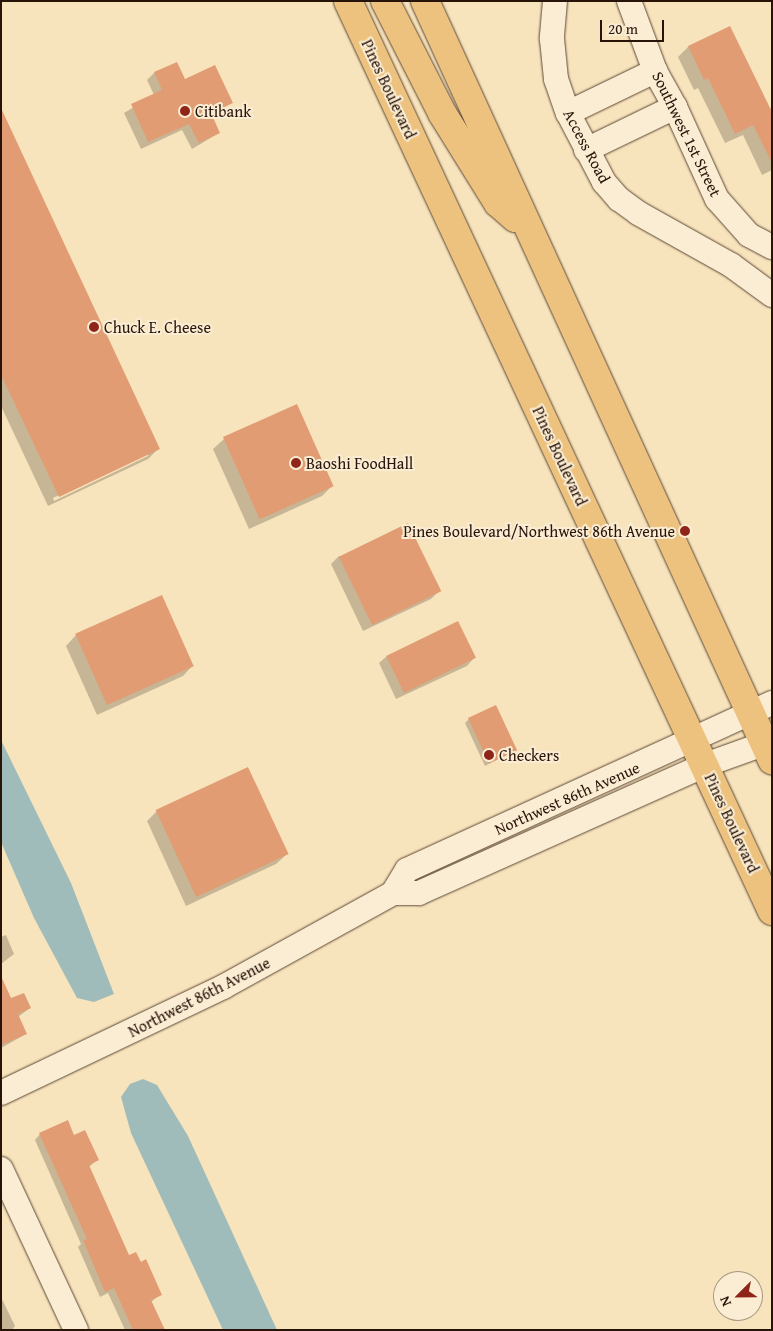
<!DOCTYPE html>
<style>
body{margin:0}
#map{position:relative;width:773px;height:1331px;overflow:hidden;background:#f8e4bc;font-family:"Gentium Book Plus",serif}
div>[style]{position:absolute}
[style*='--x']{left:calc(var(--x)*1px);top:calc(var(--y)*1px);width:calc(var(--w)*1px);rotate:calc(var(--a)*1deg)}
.water>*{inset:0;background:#a0bcba}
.shadow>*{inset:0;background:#0003}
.building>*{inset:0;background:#e29c73;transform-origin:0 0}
.roads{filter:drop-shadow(0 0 1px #5c4736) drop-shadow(0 0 1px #5c4736)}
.minor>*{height:24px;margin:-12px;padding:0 12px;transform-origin:12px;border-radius:12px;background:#faedd3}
.highway>*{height:28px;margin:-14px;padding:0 14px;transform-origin:14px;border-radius:14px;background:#ecc27e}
.dots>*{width:14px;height:14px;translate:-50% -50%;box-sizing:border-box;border:2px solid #faedd3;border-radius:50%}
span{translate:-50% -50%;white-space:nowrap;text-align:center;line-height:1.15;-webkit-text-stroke:4px #faedd3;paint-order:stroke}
.street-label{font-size:16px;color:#281309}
.poi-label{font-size:16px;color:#281309}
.left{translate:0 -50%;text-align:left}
.right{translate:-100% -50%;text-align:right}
.frame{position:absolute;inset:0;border:2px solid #281309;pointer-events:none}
.north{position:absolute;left:713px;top:1271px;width:50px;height:50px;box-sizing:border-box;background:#faedd3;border:1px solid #a69682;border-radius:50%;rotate:247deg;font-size:14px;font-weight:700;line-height:20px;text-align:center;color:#281309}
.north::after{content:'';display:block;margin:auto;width:18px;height:22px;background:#8f2418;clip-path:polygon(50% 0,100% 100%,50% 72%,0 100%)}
.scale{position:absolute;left:600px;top:20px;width:64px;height:22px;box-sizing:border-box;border:2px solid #281309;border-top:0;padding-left:6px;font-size:15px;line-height:18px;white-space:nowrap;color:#281309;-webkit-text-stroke:4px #faedd3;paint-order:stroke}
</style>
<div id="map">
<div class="water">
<i style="clip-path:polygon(1px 740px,71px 883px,114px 994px,94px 1002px,77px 998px,34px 918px,1px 842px)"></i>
<i style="clip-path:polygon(143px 1079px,157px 1085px,188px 1136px,277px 1330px,223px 1330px,131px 1133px,121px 1097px,130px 1084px)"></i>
</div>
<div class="shadow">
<i style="clip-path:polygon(730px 27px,769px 109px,772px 108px,772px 170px,762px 175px,743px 135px,725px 143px,698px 88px,694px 90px,678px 57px,688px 47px)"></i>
<i style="clip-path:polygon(177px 63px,185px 81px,231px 103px,211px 116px,219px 133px,192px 149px,182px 130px,141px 149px,124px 113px,154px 95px,147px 80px,154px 73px)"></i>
<i style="clip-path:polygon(evenodd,1px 111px,158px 449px,148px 459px,48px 506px,1px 406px,1px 111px,148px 454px,148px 456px,54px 501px,53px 498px,148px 454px)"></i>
<i style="clip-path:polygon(224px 439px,332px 486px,322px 496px,249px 529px,213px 449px)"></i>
<i style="clip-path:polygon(339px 556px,439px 591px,431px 599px,363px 631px,331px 564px)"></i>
<i style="clip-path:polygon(76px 635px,193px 665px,183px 676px,97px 715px,66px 646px)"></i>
<i style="clip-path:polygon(387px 656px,474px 658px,467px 666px,396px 699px,379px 663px)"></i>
<i style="clip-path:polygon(469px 719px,515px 750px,485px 766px,465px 723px)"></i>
<i style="clip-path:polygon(157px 811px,287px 854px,276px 864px,186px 906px,147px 821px)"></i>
<i style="clip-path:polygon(6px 935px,14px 954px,1px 964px,1px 937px)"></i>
<i style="clip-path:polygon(1px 981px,10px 1000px,30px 1008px,18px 1017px,26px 1034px,1px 1048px)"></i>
<i style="clip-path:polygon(40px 1134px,74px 1137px,97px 1160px,89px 1167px,128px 1257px,161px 1294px,151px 1302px,163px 1330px,125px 1330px,108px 1293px,100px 1297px,78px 1247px,81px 1244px,35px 1140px)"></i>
<i style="clip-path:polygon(1px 1297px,15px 1326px,12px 1330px,1px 1330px)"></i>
</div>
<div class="building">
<i style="clip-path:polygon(730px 26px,772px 112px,772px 163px,753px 125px,735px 134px,708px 78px,704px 80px,688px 46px)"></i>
<i style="clip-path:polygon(177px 62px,185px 79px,215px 65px,233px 103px,211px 113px,220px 133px,199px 143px,189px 124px,148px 142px,131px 104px,162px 90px,154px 72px)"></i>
<i style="clip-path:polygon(1px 108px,160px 449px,59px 497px,1px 375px)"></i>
<i style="left:297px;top:404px;width:90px;height:81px;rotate:66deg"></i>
<i style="left:408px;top:523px;width:76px;height:77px;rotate:64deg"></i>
<i style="left:162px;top:595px;width:78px;height:95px;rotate:66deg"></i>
<i style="left:458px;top:621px;width:41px;height:80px;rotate:64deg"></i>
<i style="left:496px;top:705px;width:50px;height:31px;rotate:65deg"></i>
<i style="left:248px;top:767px;width:96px;height:102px;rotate:65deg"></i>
<i style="clip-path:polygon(1px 976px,11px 998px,24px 993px,31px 1008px,18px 1014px,27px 1034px,1px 1045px)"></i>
<i style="clip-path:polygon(68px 1120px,74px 1135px,85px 1130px,99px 1160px,89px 1165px,129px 1255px,136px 1252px,141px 1262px,146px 1259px,162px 1295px,151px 1300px,165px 1330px,133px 1330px,114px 1288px,105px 1292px,83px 1240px,87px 1239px,39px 1133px)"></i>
</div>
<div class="roads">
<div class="minor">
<i style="--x:555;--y:1;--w:38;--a:95"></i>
<i style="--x:552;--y:39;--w:40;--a:84.3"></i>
<i style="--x:556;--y:79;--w:36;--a:71"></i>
<i style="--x:568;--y:113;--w:78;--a:62.4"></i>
<i style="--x:604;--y:182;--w:23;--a:49"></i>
<i style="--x:619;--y:199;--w:24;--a:36"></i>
<i style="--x:638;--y:213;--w:107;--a:29.2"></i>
<i style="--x:731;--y:265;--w:51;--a:36.2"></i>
<i style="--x:629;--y:1;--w:75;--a:69.6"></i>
<i style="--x:655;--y:71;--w:41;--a:60.9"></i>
<i style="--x:675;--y:107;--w:101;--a:65.5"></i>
<i style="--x:717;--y:199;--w:48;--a:48.4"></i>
<i style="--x:749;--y:235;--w:26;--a:28"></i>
<i style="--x:568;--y:113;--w:97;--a:-25.8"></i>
<i style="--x:586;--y:150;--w:99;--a:-25.8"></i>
<i style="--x:393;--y:893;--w:27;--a:-59"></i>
<i style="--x:407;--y:870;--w:401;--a:-24.6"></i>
<i style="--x:1;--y:1093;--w:246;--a:-25.5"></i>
<i style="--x:223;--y:987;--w:194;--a:-28.9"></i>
<i style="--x:393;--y:893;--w:26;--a:0"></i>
<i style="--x:419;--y:893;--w:313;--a:-24.1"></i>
<i style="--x:705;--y:765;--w:71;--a:-19.7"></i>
<i style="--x:1;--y:1169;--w:178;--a:65"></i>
</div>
<div class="highway">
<i style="--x:348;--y:1;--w:1004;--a:65.02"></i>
<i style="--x:385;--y:1;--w:126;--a:63"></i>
<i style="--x:442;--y:113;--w:106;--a:58.1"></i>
<i style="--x:498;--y:203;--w:23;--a:41"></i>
<i style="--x:425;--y:1;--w:835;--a:65.43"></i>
</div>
</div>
<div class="dots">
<i style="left:185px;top:111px;background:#8f2418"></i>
<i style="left:94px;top:327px;background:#8f2418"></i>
<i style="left:296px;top:463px;background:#8f2418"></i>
<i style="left:685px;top:531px;background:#8f2418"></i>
<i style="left:489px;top:755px;background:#8f2418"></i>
</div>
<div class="street-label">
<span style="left:389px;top:89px;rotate:65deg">Pines Boulevard</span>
<span style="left:687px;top:134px;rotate:64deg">Southwest 1st Street</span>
<span style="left:587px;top:146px;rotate:62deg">Access Road</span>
<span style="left:560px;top:456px;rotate:65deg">Pines Boulevard</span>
<span style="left:567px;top:798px;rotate:-24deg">Northwest 86th Avenue</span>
<span style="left:732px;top:823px;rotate:65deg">Pines Boulevard</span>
<span style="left:199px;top:997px;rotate:-27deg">Northwest 86th Avenue</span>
</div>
<div class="poi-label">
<span class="left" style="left:195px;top:111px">Citibank</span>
<span class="left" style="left:104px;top:327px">Chuck E. Cheese</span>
<span class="left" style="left:306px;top:463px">Baoshi FoodHall</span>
<span class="right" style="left:675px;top:531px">Pines Boulevard/Northwest 86th Avenue</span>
<span class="left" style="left:499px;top:755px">Checkers</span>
</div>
<div class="frame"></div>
<div class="north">N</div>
<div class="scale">20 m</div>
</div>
